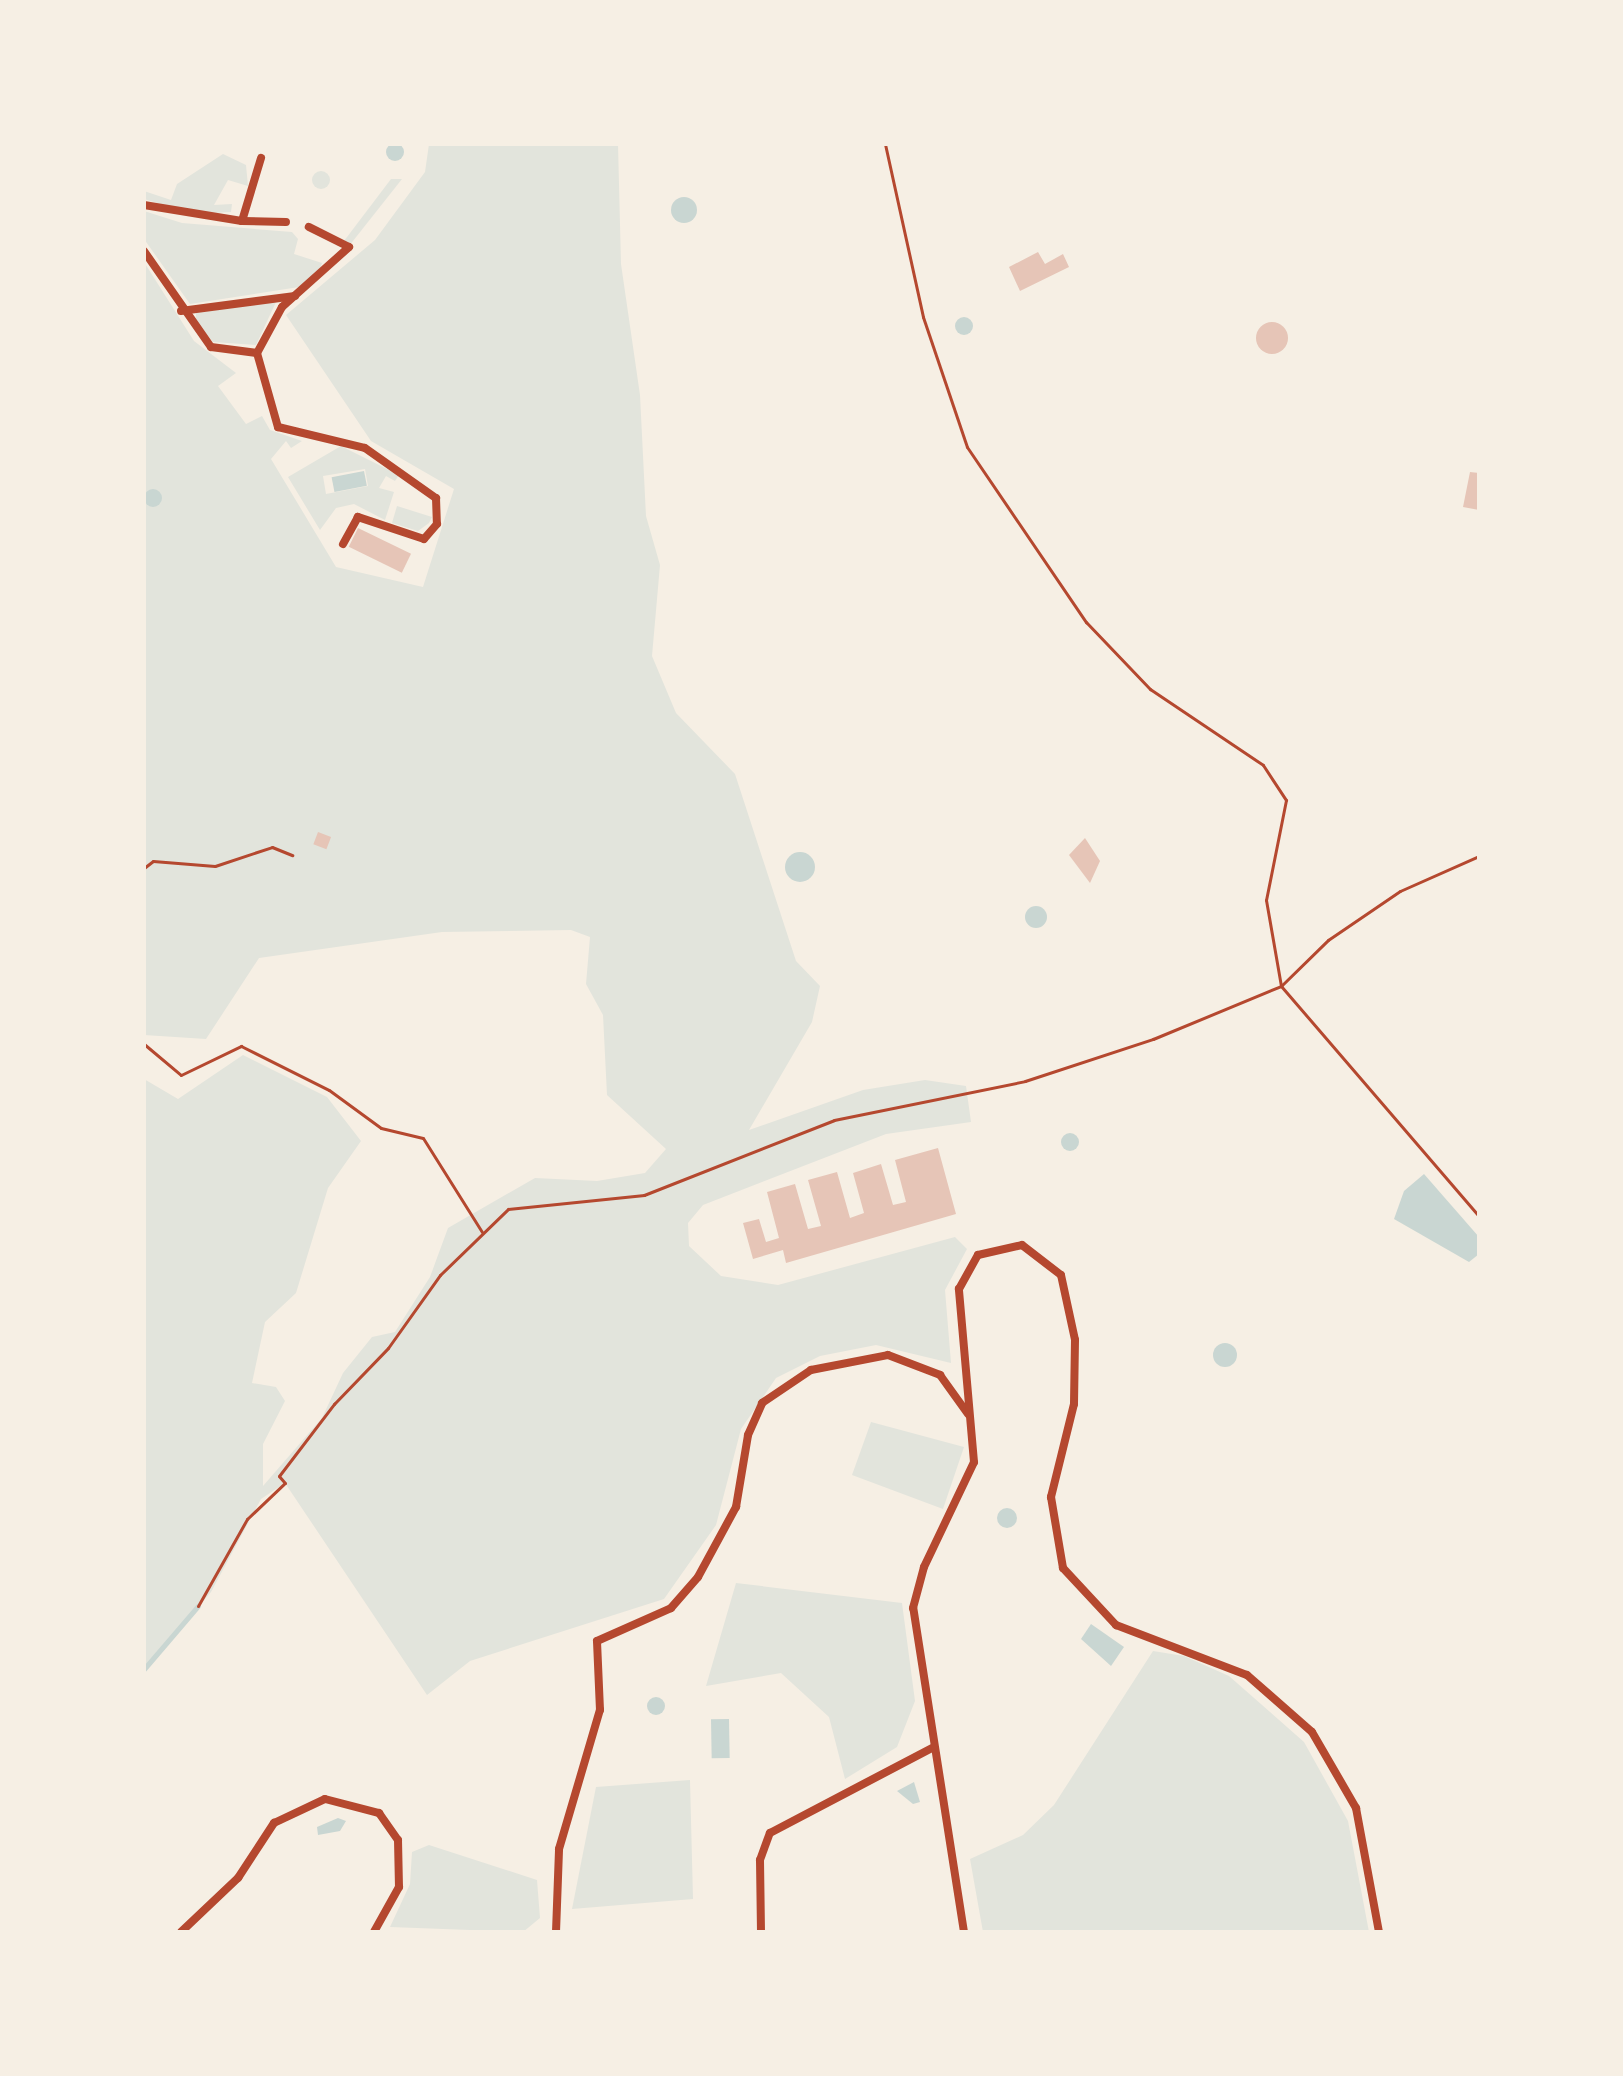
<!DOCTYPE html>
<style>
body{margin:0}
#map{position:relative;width:1623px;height:2076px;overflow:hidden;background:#f6efe4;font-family:"Space Grotesk",sans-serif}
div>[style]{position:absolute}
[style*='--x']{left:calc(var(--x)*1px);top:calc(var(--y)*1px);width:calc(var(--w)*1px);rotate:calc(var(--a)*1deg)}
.green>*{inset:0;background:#e2e4dc}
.round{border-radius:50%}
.water>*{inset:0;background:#c9d6d2;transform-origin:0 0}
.stream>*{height:5px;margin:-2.5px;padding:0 2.5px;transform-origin:2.5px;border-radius:2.5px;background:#c9d6d2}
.building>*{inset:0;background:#e6c5b7;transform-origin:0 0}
.path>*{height:3px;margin:-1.5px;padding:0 1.5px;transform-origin:1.5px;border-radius:1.5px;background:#b5482f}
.minor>*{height:8px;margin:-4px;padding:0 4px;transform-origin:4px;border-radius:4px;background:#b5482f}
span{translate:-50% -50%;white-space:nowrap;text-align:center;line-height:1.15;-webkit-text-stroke:8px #f6efe4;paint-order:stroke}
.frame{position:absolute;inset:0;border:146px solid #f6efe4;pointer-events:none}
</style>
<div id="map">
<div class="green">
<i style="clip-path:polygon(429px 144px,618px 144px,621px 264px,640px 395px,646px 516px,660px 565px,652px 656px,676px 713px,735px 774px,796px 961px,820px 986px,812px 1022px,749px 1130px,863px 1090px,925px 1080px,966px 1086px,971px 1122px,886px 1134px,703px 1205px,688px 1223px,689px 1246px,721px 1276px,778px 1285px,955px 1237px,967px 1249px,945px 1290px,951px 1363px,876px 1345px,820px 1356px,776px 1378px,741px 1429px,716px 1525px,664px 1599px,470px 1661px,427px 1695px,285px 1483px,261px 1499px,211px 1592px,144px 1669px,144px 1079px,178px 1099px,243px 1055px,327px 1097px,361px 1141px,328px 1188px,296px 1293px,265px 1322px,252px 1383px,276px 1387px,285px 1401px,263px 1444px,263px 1486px,322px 1418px,343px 1373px,372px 1337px,395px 1332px,430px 1277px,448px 1228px,535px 1178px,597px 1181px,645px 1173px,666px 1149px,607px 1095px,603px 1015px,586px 984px,590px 937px,571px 930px,442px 932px,259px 958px,206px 1039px,144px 1035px,144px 262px,194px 341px,236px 373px,218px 386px,246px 424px,262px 416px,270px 430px,302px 441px,291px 448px,286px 441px,271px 459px,336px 567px,423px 587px,454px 489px,371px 441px,286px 315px,375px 240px,425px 172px)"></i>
<i style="clip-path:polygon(223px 154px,246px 165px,248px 186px,228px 180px,214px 205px,232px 204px,231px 212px,194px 214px,144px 199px,144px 191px,171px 200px,177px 184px)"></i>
<i class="round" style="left:312px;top:171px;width:18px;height:18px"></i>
<i style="clip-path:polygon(391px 179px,402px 179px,349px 246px,344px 241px)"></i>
<i style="clip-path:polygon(144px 211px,182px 223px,292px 232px,298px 239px,294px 254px,322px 263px,319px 273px,299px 287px,190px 304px,144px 239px)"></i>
<i style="clip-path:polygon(276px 302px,256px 345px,213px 342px,196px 321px,196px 312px)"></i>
<i style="clip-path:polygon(evenodd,341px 446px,399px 475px,395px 481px,386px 476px,379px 488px,394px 492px,385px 520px,354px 504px,336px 508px,320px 530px,288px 477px,341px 446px,365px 469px,368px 486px,326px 494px,323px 476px,365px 469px)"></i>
<i style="clip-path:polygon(397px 506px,432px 517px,429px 523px,418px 531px,392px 523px)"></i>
<i style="clip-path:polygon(871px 1422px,964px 1447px,943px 1509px,852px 1475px)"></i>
<i style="clip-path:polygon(736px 1583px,902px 1603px,915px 1701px,897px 1747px,845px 1779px,829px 1717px,781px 1673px,706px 1686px)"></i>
<i style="clip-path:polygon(1153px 1651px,1184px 1656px,1229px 1676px,1304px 1742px,1348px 1821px,1369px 1932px,983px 1932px,970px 1859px,1023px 1835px,1054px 1805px)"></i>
<i style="clip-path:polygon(690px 1780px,693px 1899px,572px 1909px,596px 1787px)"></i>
<i style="clip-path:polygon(429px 1845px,537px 1880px,540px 1918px,523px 1932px,390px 1927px,410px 1884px,412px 1852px)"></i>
</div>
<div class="water">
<i class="round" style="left:386px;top:143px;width:18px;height:18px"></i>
<i class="round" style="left:671px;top:197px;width:26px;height:26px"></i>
<i class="round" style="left:955px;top:317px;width:18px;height:18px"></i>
<i style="left:364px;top:471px;width:15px;height:33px;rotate:79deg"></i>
<i class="round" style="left:144px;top:489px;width:18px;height:18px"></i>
<i class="round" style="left:785px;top:852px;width:30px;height:30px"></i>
<i class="round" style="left:1025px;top:906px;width:22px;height:22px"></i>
<i class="round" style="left:1061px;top:1133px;width:18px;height:18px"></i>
<i style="clip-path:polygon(1424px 1174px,1479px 1237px,1479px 1254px,1469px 1262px,1394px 1219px,1404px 1191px)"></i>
<i class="round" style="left:1213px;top:1343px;width:24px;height:24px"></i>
<i class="round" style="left:997px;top:1508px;width:20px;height:20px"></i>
<i style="clip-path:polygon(1091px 1624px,1124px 1647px,1111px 1666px,1081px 1639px)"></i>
<i class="round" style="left:647px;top:1697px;width:18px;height:18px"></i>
<i style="left:729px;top:1719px;width:39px;height:18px;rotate:89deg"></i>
<i style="clip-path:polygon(914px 1782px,920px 1802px,913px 1804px,897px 1791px)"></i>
<i style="clip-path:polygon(338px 1818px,346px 1821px,340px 1831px,318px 1835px,317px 1827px)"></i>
</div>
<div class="stream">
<i style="--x:144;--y:1669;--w:83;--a:-49.4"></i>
</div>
<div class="building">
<i style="clip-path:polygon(1038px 252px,1045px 264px,1063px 254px,1069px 267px,1020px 291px,1009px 267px)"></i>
<i class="round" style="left:1256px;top:322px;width:32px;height:32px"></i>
<i style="clip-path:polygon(1470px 472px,1479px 473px,1479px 510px,1463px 507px)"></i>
<i style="left:358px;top:528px;width:59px;height:21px;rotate:26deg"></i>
<i style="left:318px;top:832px;width:14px;height:13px;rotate:21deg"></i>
<i style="clip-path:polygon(1085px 838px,1100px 861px,1090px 883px,1069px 855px)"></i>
<i style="clip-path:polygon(938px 1148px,956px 1214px,786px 1263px,783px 1250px,753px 1259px,743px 1223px,759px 1219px,766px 1242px,779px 1238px,767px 1192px,795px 1184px,808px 1229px,821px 1226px,808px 1180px,837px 1172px,850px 1218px,864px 1213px,853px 1173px,881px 1164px,893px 1205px,906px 1202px,895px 1160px)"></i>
</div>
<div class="path">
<i style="--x:885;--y:144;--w:177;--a:77.6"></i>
<i style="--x:923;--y:317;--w:137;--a:71.3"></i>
<i style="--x:967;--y:447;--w:212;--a:55.8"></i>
<i style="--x:1086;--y:622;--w:93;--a:46.3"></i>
<i style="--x:1150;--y:689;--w:136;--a:33.9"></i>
<i style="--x:1263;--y:765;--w:42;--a:56.7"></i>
<i style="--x:1286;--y:800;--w:102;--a:101.3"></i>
<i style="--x:1266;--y:900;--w:87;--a:80.1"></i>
<i style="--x:1281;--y:986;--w:303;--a:49.3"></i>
<i style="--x:144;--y:868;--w:11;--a:-38"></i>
<i style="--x:153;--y:861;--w:62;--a:4.6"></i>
<i style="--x:215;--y:866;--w:60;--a:-18.4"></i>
<i style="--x:272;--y:847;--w:22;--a:22"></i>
<i style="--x:144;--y:1044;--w:48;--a:40"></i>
<i style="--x:181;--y:1075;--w:67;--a:-25.8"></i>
<i style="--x:241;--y:1046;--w:98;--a:26.6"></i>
<i style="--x:329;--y:1090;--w:64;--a:36.2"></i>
<i style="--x:381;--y:1128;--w:43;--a:13.4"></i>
<i style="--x:423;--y:1138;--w:111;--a:57.9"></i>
<i style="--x:198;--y:1606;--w:100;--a:-60.6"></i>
<i style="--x:247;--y:1519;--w:52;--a:-43.5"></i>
<i style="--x:285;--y:1483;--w:9;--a:-131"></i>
<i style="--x:279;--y:1476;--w:91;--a:-52.6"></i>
<i style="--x:334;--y:1404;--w:78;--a:-46"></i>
<i style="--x:388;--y:1348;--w:90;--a:-54.5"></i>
<i style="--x:440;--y:1275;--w:95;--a:-44.1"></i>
<i style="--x:508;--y:1209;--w:137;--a:-5.9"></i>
<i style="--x:644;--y:1195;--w:204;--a:-21.5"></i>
<i style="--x:834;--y:1120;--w:195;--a:-11.5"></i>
<i style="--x:1025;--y:1081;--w:135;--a:-18.2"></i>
<i style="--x:1153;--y:1039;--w:139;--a:-22.5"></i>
<i style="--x:1281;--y:986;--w:66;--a:-44.4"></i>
<i style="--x:1328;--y:940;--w:87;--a:-34.2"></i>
<i style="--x:1400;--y:891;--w:86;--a:-23.9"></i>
</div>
<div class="minor">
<i style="--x:144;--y:205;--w:99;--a:9.3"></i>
<i style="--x:242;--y:221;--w:66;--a:-73.2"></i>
<i style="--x:242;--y:221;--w:44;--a:1.3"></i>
<i style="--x:144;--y:251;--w:117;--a:55.1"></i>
<i style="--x:211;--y:347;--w:46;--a:7.4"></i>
<i style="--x:181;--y:311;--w:115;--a:-7.5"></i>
<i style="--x:257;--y:353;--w:77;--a:74.2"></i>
<i style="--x:278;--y:427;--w:89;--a:13.6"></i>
<i style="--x:365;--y:448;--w:87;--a:35.2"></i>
<i style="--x:436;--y:498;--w:26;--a:88"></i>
<i style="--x:437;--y:524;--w:20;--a:131"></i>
<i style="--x:424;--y:539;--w:70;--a:-161.6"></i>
<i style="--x:358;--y:517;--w:31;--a:119"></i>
<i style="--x:257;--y:353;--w:52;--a:-61.5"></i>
<i style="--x:282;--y:307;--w:90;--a:-41.8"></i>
<i style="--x:349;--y:247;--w:45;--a:-153.4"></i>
<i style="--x:181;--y:1932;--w:79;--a:-43.5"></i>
<i style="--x:238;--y:1878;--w:66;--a:-56.8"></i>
<i style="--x:274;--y:1823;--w:56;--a:-25.2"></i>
<i style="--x:325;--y:1799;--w:56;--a:14.5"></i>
<i style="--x:379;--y:1813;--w:33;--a:55"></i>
<i style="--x:398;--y:1840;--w:47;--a:88.8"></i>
<i style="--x:399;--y:1887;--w:51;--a:119.1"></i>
<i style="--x:556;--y:1932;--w:83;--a:-87.9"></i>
<i style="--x:559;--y:1849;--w:145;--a:-73.6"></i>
<i style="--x:600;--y:1710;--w:69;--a:-92.5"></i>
<i style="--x:597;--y:1641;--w:81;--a:-24"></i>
<i style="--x:671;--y:1608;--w:41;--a:-48.9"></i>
<i style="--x:698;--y:1577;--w:80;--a:-61.5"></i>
<i style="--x:736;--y:1507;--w:73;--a:-80.5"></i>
<i style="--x:748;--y:1435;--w:35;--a:-66"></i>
<i style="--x:762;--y:1403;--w:59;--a:-34"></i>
<i style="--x:811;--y:1370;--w:78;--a:-11"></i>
<i style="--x:888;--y:1355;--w:56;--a:21"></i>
<i style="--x:940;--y:1375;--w:48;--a:54.3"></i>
<i style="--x:761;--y:1932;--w:72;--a:-90.8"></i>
<i style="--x:760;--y:1860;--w:29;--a:-70"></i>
<i style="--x:770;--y:1833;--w:183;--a:-27.7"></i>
<i style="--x:964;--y:1932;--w:328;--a:-98.9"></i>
<i style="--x:913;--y:1608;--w:42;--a:-75"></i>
<i style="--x:924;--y:1567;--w:116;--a:-64.5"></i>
<i style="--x:974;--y:1462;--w:174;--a:-95"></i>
<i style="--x:959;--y:1289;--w:39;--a:-61"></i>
<i style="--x:978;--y:1255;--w:45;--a:-12.8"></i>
<i style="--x:1022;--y:1245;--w:49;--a:37.6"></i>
<i style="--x:1061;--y:1275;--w:66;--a:77.8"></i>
<i style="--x:1075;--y:1340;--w:64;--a:90.9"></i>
<i style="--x:1074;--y:1404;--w:96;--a:103.9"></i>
<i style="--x:1051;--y:1497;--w:72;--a:80.4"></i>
<i style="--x:1063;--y:1568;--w:78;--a:47.1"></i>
<i style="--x:1116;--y:1625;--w:140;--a:20.9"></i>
<i style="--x:1247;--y:1675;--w:86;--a:41.2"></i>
<i style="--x:1312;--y:1732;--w:88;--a:59.9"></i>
<i style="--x:1356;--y:1808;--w:126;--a:79.5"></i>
</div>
<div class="frame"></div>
</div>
